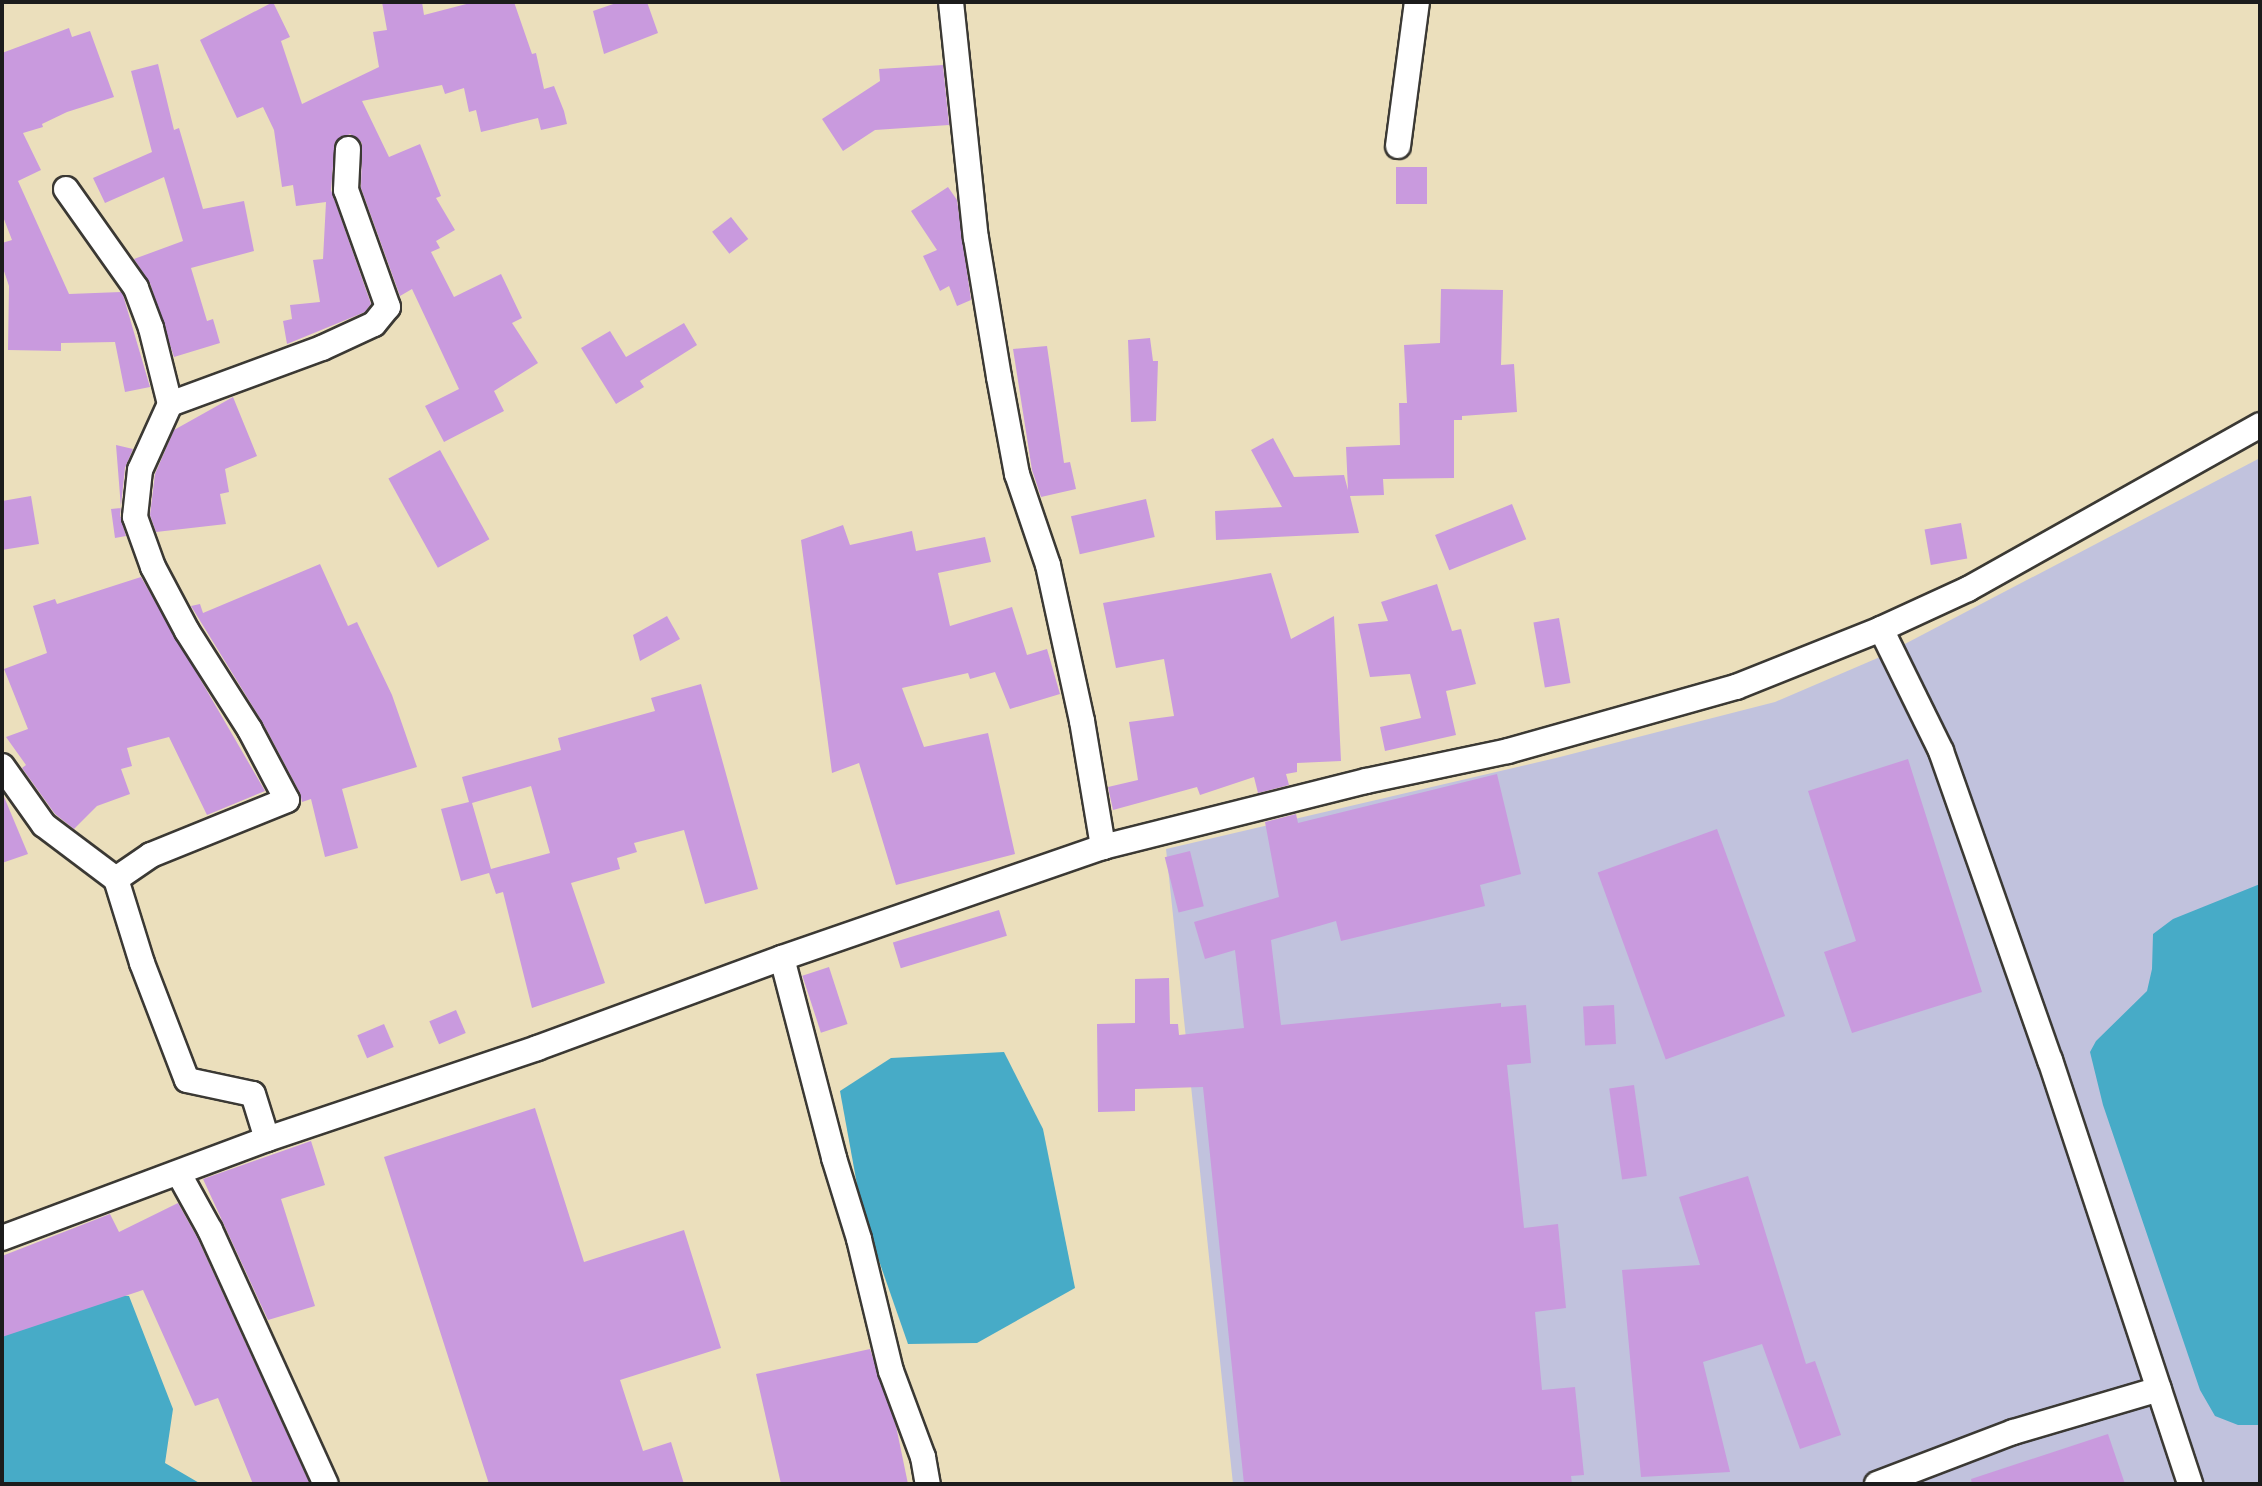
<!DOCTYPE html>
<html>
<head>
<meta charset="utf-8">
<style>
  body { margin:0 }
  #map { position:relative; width:2262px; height:1486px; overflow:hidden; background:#ebdfbc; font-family:Alegreya,serif }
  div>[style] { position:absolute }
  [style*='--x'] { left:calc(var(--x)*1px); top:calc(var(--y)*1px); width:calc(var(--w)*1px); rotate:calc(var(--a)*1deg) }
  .industrial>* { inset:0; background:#c1c2dd }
  .water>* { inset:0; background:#47abc7 }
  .building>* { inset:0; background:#c99ade; transform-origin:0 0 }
  .roads { filter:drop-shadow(2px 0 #3b3934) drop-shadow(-2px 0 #3b3934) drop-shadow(0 2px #3b3934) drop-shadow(0 -2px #3b3934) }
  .street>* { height:24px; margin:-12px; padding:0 12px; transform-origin:12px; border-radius:12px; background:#fff }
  span { translate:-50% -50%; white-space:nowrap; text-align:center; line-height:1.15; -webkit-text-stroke:7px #fdfcf7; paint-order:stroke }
  .frame { position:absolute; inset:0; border:4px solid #1c1c1c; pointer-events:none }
</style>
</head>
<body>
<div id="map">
  <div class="industrial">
    <i style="clip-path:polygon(2260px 458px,2260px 1484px,1233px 1484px,1166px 849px,1556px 758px,1775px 702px,1880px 657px)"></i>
  </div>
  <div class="water">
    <i style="clip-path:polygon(2260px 884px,2260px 1425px,2238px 1425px,2215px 1416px,2200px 1390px,2103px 1105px,2090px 1052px,2096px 1041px,2147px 991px,2152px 969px,2153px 934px,2173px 919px)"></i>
    <i style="clip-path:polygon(1004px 1052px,1043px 1129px,1075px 1288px,977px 1343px,908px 1344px,862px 1212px,840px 1091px,891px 1058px)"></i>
    <i style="clip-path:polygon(80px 1292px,129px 1296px,173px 1409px,165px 1463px,201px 1484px,2px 1484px,2px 1317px)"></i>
  </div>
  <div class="building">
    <i style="clip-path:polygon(273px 2px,290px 37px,281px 41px,302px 104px,379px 67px,373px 32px,387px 30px,382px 2px,422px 2px,424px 15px,474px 2px,514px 2px,532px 54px,536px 53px,544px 89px,554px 86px,564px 111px,567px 124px,541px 130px,538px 118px,481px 132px,476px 110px,469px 112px,464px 88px,445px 94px,442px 85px,362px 101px,389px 157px,420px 144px,441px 196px,436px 198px,455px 230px,436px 241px,440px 248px,431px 252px,454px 297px,501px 274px,522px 318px,512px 323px,538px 363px,494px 391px,504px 411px,444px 442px,425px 406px,459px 389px,412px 289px,400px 296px,361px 188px,362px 143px,350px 134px,335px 142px,331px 190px,371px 304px,365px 312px,287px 344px,283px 321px,292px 319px,290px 305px,320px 302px,313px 260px,323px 259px,326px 202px,296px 206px,293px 185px,282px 187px,274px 130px,263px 107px,237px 118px,200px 40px)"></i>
    <i style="clip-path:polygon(619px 2px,647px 2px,658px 33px,604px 54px,593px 11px)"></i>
    <i style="clip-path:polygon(69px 28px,72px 37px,90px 31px,114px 97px,67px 112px,42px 124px,43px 127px,23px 133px,41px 170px,18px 181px,69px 294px,121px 292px,123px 295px,150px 387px,125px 392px,115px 342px,61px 343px,61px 351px,8px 350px,9px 286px,2px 265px,2px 243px,12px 240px,2px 214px,2px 53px)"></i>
    <i style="clip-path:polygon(158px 64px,174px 130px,179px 128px,203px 209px,244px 201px,254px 251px,191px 268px,207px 321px,213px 319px,220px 343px,174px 357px,150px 283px,134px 259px,183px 241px,164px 177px,105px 203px,93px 178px,152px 152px,131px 71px)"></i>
    <i style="clip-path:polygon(943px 65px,949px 125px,875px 130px,843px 151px,822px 119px,880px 81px,879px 69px)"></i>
    <i style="left:1396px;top:167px;width:31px;height:37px"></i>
    <i style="clip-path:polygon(948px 187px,957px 200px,971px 300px,957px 306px,949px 286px,940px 291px,923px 256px,937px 250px,911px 211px)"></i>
    <i style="left:731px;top:217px;width:28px;height:24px;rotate:52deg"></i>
    <i style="clip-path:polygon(1441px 289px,1503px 290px,1501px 365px,1514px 364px,1517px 412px,1462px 416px,1462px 420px,1454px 420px,1454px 478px,1383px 479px,1384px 495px,1350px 496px,1359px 533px,1216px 540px,1215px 511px,1282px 507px,1251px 450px,1273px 438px,1294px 477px,1344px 475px,1348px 490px,1346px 447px,1400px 445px,1399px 403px,1407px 403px,1404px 345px,1440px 343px)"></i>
    <i style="clip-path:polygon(684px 323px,697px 345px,640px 381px,644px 387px,616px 404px,581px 348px,610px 331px,626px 357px)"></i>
    <i style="clip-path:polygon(1150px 338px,1153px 361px,1158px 361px,1156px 421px,1131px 422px,1128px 340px)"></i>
    <i style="clip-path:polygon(1047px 346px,1064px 463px,1070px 462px,1076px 489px,1041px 497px,1032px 470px,1013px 349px)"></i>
    <i style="clip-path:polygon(233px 397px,257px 456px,225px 469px,229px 492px,220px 494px,226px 524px,156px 532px,150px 515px,155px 474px,174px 430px)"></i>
    <i style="clip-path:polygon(116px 445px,133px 449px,125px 468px,120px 515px,126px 536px,115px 538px,111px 509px,121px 508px)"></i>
    <i style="left:440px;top:450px;width:102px;height:59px;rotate:61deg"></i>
    <i style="clip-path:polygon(31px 496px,39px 544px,2px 550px,2px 501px)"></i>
    <i style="left:1146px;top:499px;width:39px;height:77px;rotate:77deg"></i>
    <i style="left:1512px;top:504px;width:38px;height:83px;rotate:68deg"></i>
    <i style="left:1961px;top:523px;width:36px;height:37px;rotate:80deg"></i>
    <i style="clip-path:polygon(843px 525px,850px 545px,912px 531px,916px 551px,985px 537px,991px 562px,938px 573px,950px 626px,1012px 607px,1027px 655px,1047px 649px,1060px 694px,1010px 709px,995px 672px,970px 679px,968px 673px,902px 688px,924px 747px,988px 733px,1015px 854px,896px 885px,859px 763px,832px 773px,801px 540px)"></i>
    <i style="clip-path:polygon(320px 564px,348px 626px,357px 622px,392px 695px,417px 767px,342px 789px,358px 848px,325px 857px,311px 799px,302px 802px,300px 793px,263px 723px,191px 606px,200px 604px,203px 613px)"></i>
    <i style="clip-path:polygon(1271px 573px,1291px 639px,1334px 616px,1341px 761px,1297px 763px,1297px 772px,1286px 774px,1289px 785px,1258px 793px,1254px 777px,1200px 795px,1197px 787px,1113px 810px,1108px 787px,1138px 780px,1129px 722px,1174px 716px,1164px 659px,1116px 668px,1103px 603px)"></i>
    <i style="clip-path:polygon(141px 577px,265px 791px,207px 815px,169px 737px,127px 748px,132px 766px,121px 769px,130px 794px,97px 806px,74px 829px,55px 814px,22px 768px,26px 765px,6px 737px,28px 729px,4px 669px,47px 653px,33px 606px,55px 599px,57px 604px)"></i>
    <i style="clip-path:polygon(1437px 584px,1452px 631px,1461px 629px,1476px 684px,1446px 691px,1456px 735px,1385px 751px,1380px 727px,1421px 718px,1410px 674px,1370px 677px,1358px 624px,1388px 621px,1381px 602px)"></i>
    <i style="clip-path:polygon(667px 616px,680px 639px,640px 661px,633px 635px)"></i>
    <i style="left:1559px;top:618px;width:66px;height:26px;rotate:80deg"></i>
    <i style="clip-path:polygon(evenodd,701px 684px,758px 889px,705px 904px,684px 830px,634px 843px,637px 852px,617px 858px,620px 869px,571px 883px,605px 983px,532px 1008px,503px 892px,496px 894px,489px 873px,461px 881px,441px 809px,469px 802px,462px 777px,561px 750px,558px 738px,655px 711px,651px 698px,701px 684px,531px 786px,550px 853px,491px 869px,472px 803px,531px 786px)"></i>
    <i style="clip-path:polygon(1908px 759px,1982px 992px,1852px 1033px,1824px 952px,1856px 941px,1808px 791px)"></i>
    <i style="clip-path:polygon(1497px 774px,1521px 874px,1480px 885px,1485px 906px,1341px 941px,1336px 921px,1271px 940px,1281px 1025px,1501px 1003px,1501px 1007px,1526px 1005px,1531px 1063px,1507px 1065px,1524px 1228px,1558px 1224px,1566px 1308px,1535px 1312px,1542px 1390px,1575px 1387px,1584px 1475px,1571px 1476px,1572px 1484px,1244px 1484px,1203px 1087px,1135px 1089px,1135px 1111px,1098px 1112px,1097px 1024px,1135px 1023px,1135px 979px,1169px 978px,1170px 1024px,1178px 1024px,1179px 1035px,1244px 1028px,1235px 950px,1205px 959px,1194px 922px,1279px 897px,1265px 822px,1296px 814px,1298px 823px)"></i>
    <i style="clip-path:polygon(2px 792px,28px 854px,2px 863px)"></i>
    <i style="left:1717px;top:829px;width:199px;height:127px;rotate:70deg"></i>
    <i style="left:1190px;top:851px;width:57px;height:26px;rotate:76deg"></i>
    <i style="left:999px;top:910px;width:27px;height:111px;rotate:73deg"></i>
    <i style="left:829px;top:967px;width:60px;height:28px;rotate:72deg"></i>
    <i style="left:1614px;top:1005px;width:39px;height:31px;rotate:87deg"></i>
    <i style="left:456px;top:1010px;width:25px;height:29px;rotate:67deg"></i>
    <i style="left:384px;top:1024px;width:25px;height:29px;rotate:67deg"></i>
    <i style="left:1634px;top:1085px;width:92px;height:25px;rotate:82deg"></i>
    <i style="clip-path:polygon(535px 1108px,584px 1262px,684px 1230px,721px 1348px,620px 1380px,643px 1451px,671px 1442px,684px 1484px,489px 1484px,384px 1157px)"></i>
    <i style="clip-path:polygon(311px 1141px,325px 1185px,281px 1199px,315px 1306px,268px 1320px,203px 1179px)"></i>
    <i style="clip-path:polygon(1748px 1176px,1806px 1364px,1815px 1361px,1841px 1435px,1800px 1449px,1762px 1344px,1703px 1362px,1730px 1472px,1641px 1477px,1622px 1270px,1700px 1265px,1679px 1197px)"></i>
    <i style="clip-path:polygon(178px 1203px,197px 1237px,310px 1484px,253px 1484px,218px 1398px,195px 1406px,143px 1290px,2px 1337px,2px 1256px,110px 1214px,119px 1232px)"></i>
    <i style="clip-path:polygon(870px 1349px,896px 1426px,908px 1484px,781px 1484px,756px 1374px)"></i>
    <i style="clip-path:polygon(2108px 1434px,2125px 1484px,1972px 1484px,1971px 1479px)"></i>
  </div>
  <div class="roads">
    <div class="street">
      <i style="--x:951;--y:2;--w:237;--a:84"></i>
      <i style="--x:976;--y:238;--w:141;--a:80.6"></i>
      <i style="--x:999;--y:377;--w:99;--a:79.5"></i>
      <i style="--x:1017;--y:474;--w:96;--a:71.2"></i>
      <i style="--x:1048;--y:565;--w:160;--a:77.7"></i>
      <i style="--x:1082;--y:721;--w:128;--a:80.5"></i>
      <i style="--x:1398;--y:146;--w:145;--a:-82.5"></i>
      <i style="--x:66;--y:189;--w:121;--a:54.7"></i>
      <i style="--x:136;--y:288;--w:43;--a:69.4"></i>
      <i style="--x:151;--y:328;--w:78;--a:76"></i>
      <i style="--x:170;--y:404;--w:72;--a:114.4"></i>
      <i style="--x:140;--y:470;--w:47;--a:96.1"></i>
      <i style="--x:135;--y:517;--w:53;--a:70.2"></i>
      <i style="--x:153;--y:567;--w:72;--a:62"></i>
      <i style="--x:187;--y:631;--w:117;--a:57.5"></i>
      <i style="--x:250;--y:730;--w:79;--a:62.1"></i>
      <i style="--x:287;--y:800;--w:147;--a:158"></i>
      <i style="--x:151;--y:855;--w:42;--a:145.6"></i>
      <i style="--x:170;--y:404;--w:162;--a:-20.2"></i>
      <i style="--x:322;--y:348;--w:57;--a:-24.8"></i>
      <i style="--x:374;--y:324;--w:22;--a:-51"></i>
      <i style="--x:388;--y:307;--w:124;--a:-109.7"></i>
      <i style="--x:346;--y:190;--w:41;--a:-87.2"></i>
      <i style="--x:1881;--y:629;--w:136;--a:63.8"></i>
      <i style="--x:1941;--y:751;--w:328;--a:70.6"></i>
      <i style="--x:2050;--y:1060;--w:447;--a:71.7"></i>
      <i style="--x:2;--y:766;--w:72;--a:54.6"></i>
      <i style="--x:44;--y:825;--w:90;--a:36.9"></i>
      <i style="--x:116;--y:879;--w:88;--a:72.8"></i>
      <i style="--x:142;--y:963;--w:125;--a:69"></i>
      <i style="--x:187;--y:1080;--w:67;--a:12"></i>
      <i style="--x:253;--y:1094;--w:47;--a:72.7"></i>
      <i style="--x:782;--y:958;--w:207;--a:75.4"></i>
      <i style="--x:834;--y:1158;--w:85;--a:72.8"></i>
      <i style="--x:859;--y:1239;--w:136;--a:76.4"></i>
      <i style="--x:891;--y:1371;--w:92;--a:69.6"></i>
      <i style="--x:923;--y:1457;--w:27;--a:80"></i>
      <i style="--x:179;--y:1174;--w:64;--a:61"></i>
      <i style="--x:210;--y:1230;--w:279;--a:65.5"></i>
      <i style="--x:2;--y:1238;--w:283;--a:-20.5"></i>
      <i style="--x:267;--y:1139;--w:285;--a:-18.6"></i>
      <i style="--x:537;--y:1048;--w:261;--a:-20.2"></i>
      <i style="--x:782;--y:958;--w:340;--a:-19.1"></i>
      <i style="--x:1103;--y:847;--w:271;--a:-14.1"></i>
      <i style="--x:1366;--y:781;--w:145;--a:-11.9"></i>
      <i style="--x:1508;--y:751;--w:237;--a:-15.7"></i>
      <i style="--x:1736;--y:687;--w:156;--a:-21.8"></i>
      <i style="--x:1881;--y:629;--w:96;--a:-24.7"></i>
      <i style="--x:1968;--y:589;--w:335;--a:-29.3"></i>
      <i style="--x:1877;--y:1484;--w:146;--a:-20.9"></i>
      <i style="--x:2013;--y:1432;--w:152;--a:-16.4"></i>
    </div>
  </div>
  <div class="frame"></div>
</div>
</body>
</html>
